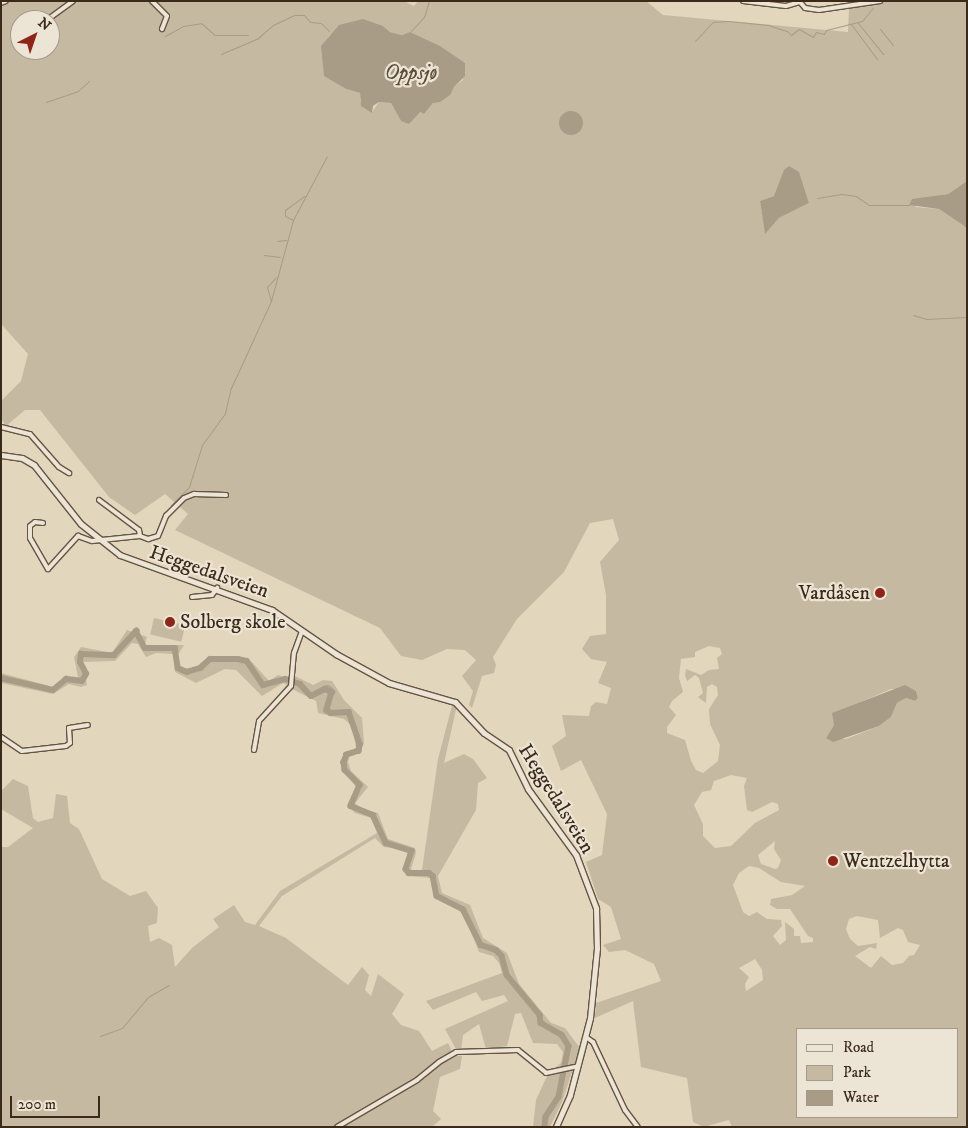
<!DOCTYPE html>
<html>
<head>
<meta charset="utf-8">
<style>
  body { margin:0 }
  #map { position:relative; width:968px; height:1128px; overflow:hidden; background:#e2d6bd; font-family:"IM FELL DW Pica",serif }
  div>[style] { position:absolute }
  [style*='--x'] { left:calc(var(--x)*1px); top:calc(var(--y)*1px); width:calc(var(--w)*1px); rotate:calc(var(--a)*1deg) }
  .green>* { inset:0; background:#c6b9a1; transform-origin:0 0 }
  .water>* { inset:0; background:#a99c86 }
  .round { border-radius:50% }
  .stream>* { height:1px; margin:-0.5px; padding:0 0.5px; transform-origin:0.5px; border-radius:0.5px; background:#a99c86 }
  .river>* { height:5.5px; margin:-2.75px; padding:0 2.75px; transform-origin:2.75px; border-radius:2.75px; background:#a99c86 }
  .roads { filter:drop-shadow(1px 0 #655543) drop-shadow(-1px 0 #655543) drop-shadow(0 1px #655543) drop-shadow(0 -1px #655543) }
  .street>* { height:4px; margin:-2px; padding:0 2px; transform-origin:2px; border-radius:2px; background:#ece4d4 }
  .secondary>* { height:5px; margin:-2.5px; padding:0 2.5px; transform-origin:2.5px; border-radius:2.5px; background:#ece4d4 }
  .dots>* { width:14px; height:14px; translate:-50% -50%; box-sizing:border-box; border:2px solid #ece4d4; border-radius:50% }
  span { translate:-50% -50%; white-space:nowrap; text-align:center; line-height:1.15; -webkit-text-stroke:4.5px #ece4d4; paint-order:stroke }
  .street-label { font-size:20px; color:#3b2a1a }
  .poi-label { font-size:20px; color:#3b2a1a }
  .right { translate:-100% -50%; text-align:right }
  .left { translate:0 -50%; text-align:left }
  .water-label { font-size:21px; color:#5c4c3a; font-style:italic }
  .frame { position:absolute; inset:0; border:2px solid #3b2a1a; pointer-events:none }
  .legend { position:absolute; left:796px; top:1028px; width:162px; height:90px; box-sizing:border-box; background:#ece4d4; border:1px solid #a59a8a; margin:0; padding:6px 9px; list-style:none; font-size:15px; color:#3b2a1a }
  .legend li { display:flex; align-items:center; gap:10px; height:25px }
  .legend b { width:25px; border:1px solid #a59a8a }
  .north { position:absolute; left:10px; top:10px; width:50px; height:50px; box-sizing:border-box; background:#ece4d4; border:1px solid #a59a8a; border-radius:50%; rotate:41deg; font-size:14px; font-weight:700; line-height:20px; text-align:center; color:#3b2a1a }
  .north::after { content:''; display:block; margin:auto; width:18px; height:22px; background:#8f2418; clip-path:polygon(50% 0,100% 100%,50% 72%,0 100%) }
  .scale { position:absolute; left:10px; top:1096px; width:90px; height:22px; box-sizing:border-box; border:2px solid #3b2a1a; border-top:0; padding-left:6px; font-size:15px; line-height:18px; white-space:nowrap; color:#3b2a1a; -webkit-text-stroke:4px #ece4d4; paint-order:stroke }
</style>
</head>
<body>
<div id="map">
  <div class="green">
    <i style="clip-path:polygon(evenodd,1px 1px,404px 1px,414px 6px,418px 1px,646px 1px,663px 15px,848px 32px,849px 9px,884px 1px,967px 1px,967px 181px,948px 194px,928px 197px,915px 207px,939px 209px,967px 228px,967px 1127px,732px 1127px,729px 1120px,704px 1127px,693px 1122px,687px 1078px,641px 1067px,633px 1001px,595px 1018px,596px 1003px,661px 981px,654px 964px,625px 950px,609px 952px,603px 945px,621px 939px,611px 907px,598px 899px,586px 862px,602px 855px,607px 814px,581px 760px,561px 771px,552px 746px,566px 736px,562px 715px,589px 716px,591px 706px,596px 702px,607px 704px,611px 688px,598px 683px,607px 662px,591px 659px,582px 649px,590px 636px,606px 634px,606px 595px,600px 562px,619px 540px,613px 519px,590px 523px,564px 572px,517px 619px,493px 657px,496px 665px,494px 673px,482px 676px,472px 708px,469px 705px,473px 691px,462px 676px,476px 660px,465px 650px,447px 649px,422px 660px,401px 656px,380px 628px,175px 530px,188px 514px,165px 494px,135px 515px,109px 497px,40px 410px,25px 410px,6px 426px,1px 418px,1px 401px,21px 381px,28px 354px,2px 325px,1px 1px,20px 20px,50px 20px,50px 50px,20px 50px,20px 20px,1px 1px,383px 26px,390px 32px,402px 35px,410px 32px,465px 63px,463px 80px,433px 103px,424px 114px,420px 112px,401px 121px,391px 103px,379px 102px,372px 112px,360px 101px,360px 93px,346px 89px,325px 76px,323px 50px,329px 36px,336px 30px,383px 26px,1px 1px,799px 173px,809px 203px,779px 218px,765px 233px,760px 201px,774px 196px,799px 173px,1px 1px,709px 646px,720px 648px,722px 654px,717px 658px,719px 669px,709px 670px,701px 675px,686px 669px,685px 675px,687px 681px,695px 675px,699px 678px,703px 693px,698px 697px,706px 703px,707px 687px,712px 684px,717px 687px,718px 695px,709px 709px,710px 724px,720px 745px,718px 761px,703px 773px,696px 770px,691px 761px,685px 740px,667px 733px,667px 727px,676px 715px,669px 707px,672px 701px,683px 692px,679px 678px,681px 659px,695px 657px,695px 652px,709px 646px,1px 1px,891px 689px,916px 691px,918px 698px,915px 701px,906px 698px,897px 703px,891px 717px,879px 726px,846px 739px,826px 738px,834px 725px,854px 705px,891px 689px,1px 1px,731px 775px,747px 778px,744px 786px,747px 810px,752px 812px,772px 802px,778px 804px,779px 810px,755px 823px,731px 846px,715px 848px,703px 836px,703px 824px,694px 805px,702px 792px,711px 790px,714px 781px,731px 775px,1px 1px,775px 841px,774px 849px,781px 860px,778px 868px,775px 869px,761px 864px,758px 855px,775px 841px,1px 1px,749px 866px,759px 868px,781px 882px,805px 886px,792px 895px,771px 899px,770px 905px,777px 909px,790px 909px,808px 936px,813px 938px,813px 942px,801px 943px,800px 936px,794px 936px,794px 929px,785px 922px,786px 940px,780px 945px,773px 936px,782px 926px,781px 920px,767px 919px,757px 912px,749px 916px,743px 912px,733px 885px,739px 873px,749px 866px,1px 1px,857px 916px,878px 920px,880px 938px,898px 928px,903px 930px,908px 942px,920px 945px,914px 955px,909px 956px,903px 963px,892px 965px,881px 956px,871px 968px,855px 956px,870px 947px,876px 949px,877px 943px,858px 946px,850px 939px,846px 929px,849px 919px,857px 916px,1px 1px,755px 959px,762px 970px,763px 980px,746px 991px,745px 984px,749px 977px,739px 968px,755px 959px,1px 1px,797px 1029px,957px 1029px,957px 1117px,797px 1117px,797px 1029px)"></i>
    <i style="left:154px;top:618px;width:32px;height:17px;rotate:13deg"></i>
    <i style="clip-path:polygon(127px 630px,147px 637px,144px 646px,150px 650px,168px 645px,184px 645px,178px 655px,180px 668px,196px 669px,208px 657px,243px 657px,252px 662px,269px 681px,278px 675px,292px 679px,291px 687px,283px 683px,262px 696px,236px 670px,225px 669px,196px 683px,175px 672px,174px 654px,156px 653px,146px 657px,138px 644px,132px 643px,115px 661px,83px 662px,87px 685px,81px 687px,69px 684px,53px 694px,1px 683px,1px 673px,53px 687px,65px 676px,78px 677px,74px 657px,81px 647px,112px 653px)"></i>
    <i style="clip-path:polygon(293px 675px,313px 685px,323px 680px,332px 681px,344px 700px,362px 718px,364px 743px,360px 753px,349px 757px,348px 762px,351px 771px,368px 787px,355px 803px,360px 808px,378px 813px,388px 839px,415px 848px,416px 853px,411px 869px,414px 872px,422px 870px,438px 759px,453px 702px,457px 705px,444px 763px,464px 754px,473px 759px,487px 778px,478px 783px,476px 810px,438px 876px,442px 893px,470px 905px,483px 938px,507px 953px,519px 984px,551px 1023px,565px 1028px,580px 1048px,562px 1102px,550px 1127px,533px 1127px,536px 1100px,548px 1074px,561px 1063px,563px 1052px,557px 1044px,533px 1043px,521px 1013px,515px 1014px,507px 1046px,486px 1049px,479px 1024px,463px 1035px,461px 1051px,457px 1051px,445px 1029px,508px 1001px,504px 995px,482px 1001px,476px 992px,433px 1010px,426px 1001px,502px 973px,499px 963px,493px 956px,479px 952px,465px 917px,459px 909px,434px 897px,431px 878px,407px 876px,403px 871px,408px 853px,406px 850px,384px 847px,375px 838px,282px 896px,259px 926px,286px 938px,348px 985px,362px 967px,369px 975px,365px 990px,371px 996px,378px 974px,404px 994px,392px 1014px,401px 1025px,419px 1031px,432px 1051px,448px 1043px,454px 1055px,462px 1056px,460px 1069px,440px 1077px,433px 1111px,441px 1119px,432px 1127px,1px 1127px,1px 847px,8px 847px,33px 828px,1px 809px,2px 790px,13px 779px,28px 786px,33px 818px,38px 822px,53px 818px,56px 794px,67px 796px,70px 823px,79px 829px,102px 879px,130px 896px,146px 891px,158px 908px,157px 923px,148px 926px,150px 942px,159px 938px,172px 945px,175px 967px,193px 947px,219px 927px,213px 919px,234px 905px,245px 922px,255px 925px,280px 891px,377px 833px,371px 818px,355px 813px,347px 805px,356px 787px,342px 769px,341px 761px,345px 752px,353px 751px,356px 748px,352px 726px,344px 719px,318px 713px,316px 701px,292px 689px)"></i>
  </div>
  <div class="water">
    <i style="clip-path:polygon(363px 19px,383px 26px,390px 32px,402px 35px,410px 32px,440px 46px,465px 63px,465px 76px,454px 87px,450px 95px,440px 102px,433px 103px,424px 114px,420px 112px,409px 124px,401px 121px,391px 103px,379px 102px,373px 106px,372px 113px,361px 106px,360px 93px,346px 89px,324px 76px,321px 46px,339px 25px)"></i>
    <i class="round" style="left:559px;top:111px;width:24px;height:24px"></i>
    <i style="clip-path:polygon(789px 166px,799px 172px,809px 203px,779px 218px,765px 234px,760px 201px,774px 196px,784px 170px)"></i>
    <i style="clip-path:polygon(967px 181px,967px 228px,939px 209px,909px 205px,912px 199px,948px 194px)"></i>
    <i style="clip-path:polygon(905px 685px,916px 691px,918px 698px,915px 701px,906px 698px,897px 703px,891px 717px,879px 726px,833px 742px,826px 738px,834px 725px,832px 713px)"></i>
  </div>
  <div class="stream">
    <i style="--x:858;--y:23;--w:40;--a:51"></i>
    <i style="--x:851;--y:24;--w:44;--a:53.4"></i>
    <i style="--x:880;--y:29;--w:21;--a:51"></i>
    <i style="--x:410;--y:32;--w:21;--a:-47"></i>
    <i style="--x:424;--y:17;--w:17;--a:-73"></i>
    <i style="--x:165;--y:36;--w:21;--a:-29"></i>
    <i style="--x:183;--y:26;--w:18;--a:-9"></i>
    <i style="--x:201;--y:23;--w:18;--a:41"></i>
    <i style="--x:215;--y:35;--w:33;--a:0"></i>
    <i style="--x:695;--y:41;--w:26;--a:-47"></i>
    <i style="--x:713;--y:22;--w:15;--a:-4"></i>
    <i style="--x:728;--y:21;--w:40;--a:5.7"></i>
    <i style="--x:768;--y:25;--w:20;--a:18"></i>
    <i style="--x:787;--y:31;--w:6;--a:45"></i>
    <i style="--x:791;--y:35;--w:10;--a:-37"></i>
    <i style="--x:799;--y:29;--w:16;--a:30"></i>
    <i style="--x:813;--y:37;--w:6;--a:-59"></i>
    <i style="--x:816;--y:32;--w:8;--a:14"></i>
    <i style="--x:824;--y:34;--w:4;--a:-63"></i>
    <i style="--x:826;--y:30;--w:37;--a:-14"></i>
    <i style="--x:862;--y:21;--w:17;--a:-50"></i>
    <i style="--x:221;--y:54;--w:39;--a:-23"></i>
    <i style="--x:257;--y:39;--w:21;--a:-41"></i>
    <i style="--x:273;--y:25;--w:23;--a:-25"></i>
    <i style="--x:294;--y:15;--w:10;--a:0"></i>
    <i style="--x:304;--y:15;--w:9;--a:49"></i>
    <i style="--x:310;--y:22;--w:11;--a:5"></i>
    <i style="--x:321;--y:23;--w:11;--a:45"></i>
    <i style="--x:46;--y:102;--w:34;--a:-19"></i>
    <i style="--x:78;--y:91;--w:15;--a:-42"></i>
    <i style="--x:817;--y:198;--w:25;--a:-9"></i>
    <i style="--x:842;--y:194;--w:14;--a:8"></i>
    <i style="--x:856;--y:196;--w:16;--a:35"></i>
    <i style="--x:869;--y:205;--w:40;--a:0"></i>
    <i style="--x:293;--y:220;--w:9;--a:-153"></i>
    <i style="--x:285;--y:216;--w:6;--a:-90"></i>
    <i style="--x:285;--y:210;--w:24;--a:-36"></i>
    <i style="--x:277;--y:241;--w:9;--a:-6"></i>
    <i style="--x:264;--y:255;--w:16;--a:7"></i>
    <i style="--x:271;--y:301;--w:15;--a:-106"></i>
    <i style="--x:267;--y:287;--w:13;--a:-48"></i>
    <i style="--x:913;--y:315;--w:14;--a:17"></i>
    <i style="--x:926;--y:319;--w:41;--a:-2.8"></i>
    <i style="--x:171;--y:505;--w:25;--a:-45"></i>
    <i style="--x:189;--y:487;--w:44;--a:-72.8"></i>
    <i style="--x:202;--y:445;--w:39;--a:-54"></i>
    <i style="--x:225;--y:413;--w:26;--a:-77"></i>
    <i style="--x:231;--y:388;--w:96;--a:-65.3"></i>
    <i style="--x:271;--y:301;--w:84;--a:-74.8"></i>
    <i style="--x:293;--y:220;--w:72;--a:-62"></i>
    <i style="--x:322;--y:690;--w:7;--a:-45"></i>
    <i style="--x:327;--y:685;--w:6;--a:31"></i>
    <i style="--x:332;--y:688;--w:4;--a:90"></i>
    <i style="--x:100;--y:1036;--w:23;--a:-20"></i>
    <i style="--x:122;--y:1028;--w:40;--a:-50"></i>
    <i style="--x:148;--y:997;--w:24;--a:-30"></i>
  </div>
  <div class="river">
    <i style="--x:1;--y:678;--w:53;--a:13"></i>
    <i style="--x:53;--y:690;--w:17;--a:-40"></i>
    <i style="--x:66;--y:679;--w:16;--a:7"></i>
    <i style="--x:82;--y:681;--w:8;--a:-60"></i>
    <i style="--x:86;--y:674;--w:13;--a:-117"></i>
    <i style="--x:80;--y:662;--w:8;--a:-83"></i>
    <i style="--x:81;--y:654;--w:33;--a:2"></i>
    <i style="--x:114;--y:655;--w:33;--a:-47"></i>
    <i style="--x:136;--y:631;--w:19;--a:62"></i>
    <i style="--x:145;--y:648;--w:30;--a:0"></i>
    <i style="--x:175;--y:648;--w:20;--a:81"></i>
    <i style="--x:178;--y:668;--w:10;--a:24"></i>
    <i style="--x:187;--y:672;--w:14;--a:-17"></i>
    <i style="--x:200;--y:668;--w:13;--a:-42"></i>
    <i style="--x:210;--y:659;--w:28;--a:0"></i>
    <i style="--x:238;--y:659;--w:9;--a:13"></i>
    <i style="--x:247;--y:661;--w:29;--a:56"></i>
    <i style="--x:263;--y:685;--w:23;--a:-15"></i>
    <i style="--x:285;--y:679;--w:16;--a:18"></i>
    <i style="--x:300;--y:684;--w:16;--a:47"></i>
    <i style="--x:311;--y:696;--w:16;--a:-27"></i>
    <i style="--x:325;--y:689;--w:8;--a:23"></i>
    <i style="--x:332;--y:692;--w:19;--a:106"></i>
    <i style="--x:327;--y:710;--w:5;--a:37"></i>
    <i style="--x:331;--y:713;--w:18;--a:-3"></i>
    <i style="--x:349;--y:712;--w:34;--a:71"></i>
    <i style="--x:360;--y:744;--w:7;--a:98"></i>
    <i style="--x:359;--y:751;--w:13;--a:162"></i>
    <i style="--x:347;--y:755;--w:8;--a:113"></i>
    <i style="--x:344;--y:762;--w:8;--a:83"></i>
    <i style="--x:345;--y:770;--w:21;--a:45"></i>
    <i style="--x:360;--y:785;--w:23;--a:113"></i>
    <i style="--x:351;--y:806;--w:24;--a:22"></i>
    <i style="--x:373;--y:815;--w:31;--a:65"></i>
    <i style="--x:386;--y:843;--w:27;--a:17"></i>
    <i style="--x:412;--y:851;--w:19;--a:108"></i>
    <i style="--x:406;--y:869;--w:5;--a:53"></i>
    <i style="--x:409;--y:873;--w:20;--a:0"></i>
    <i style="--x:429;--y:873;--w:5;--a:37"></i>
    <i style="--x:433;--y:876;--w:20;--a:79"></i>
    <i style="--x:437;--y:896;--w:29;--a:27"></i>
    <i style="--x:463;--y:909;--w:40;--a:63.4"></i>
    <i style="--x:481;--y:945;--w:16;--a:18"></i>
    <i style="--x:496;--y:950;--w:8;--a:45"></i>
    <i style="--x:502;--y:956;--w:20;--a:75"></i>
    <i style="--x:507;--y:975;--w:52;--a:50.5"></i>
    <i style="--x:540;--y:1015;--w:8;--a:83"></i>
    <i style="--x:541;--y:1023;--w:24;--a:30"></i>
    <i style="--x:562;--y:1035;--w:13;--a:58"></i>
    <i style="--x:569;--y:1046;--w:52;--a:101.1"></i>
    <i style="--x:559;--y:1097;--w:24;--a:123"></i>
    <i style="--x:546;--y:1117;--w:10;--a:96"></i>
  </div>
  <div class="roads">
    <div class="street">
      <i style="--x:152;--y:1;--w:21;--a:45"></i>
      <i style="--x:167;--y:16;--w:14;--a:111"></i>
      <i style="--x:743;--y:1;--w:43;--a:6.6"></i>
      <i style="--x:786;--y:6;--w:15;--a:-16"></i>
      <i style="--x:799;--y:1;--w:9;--a:49"></i>
      <i style="--x:805;--y:8;--w:14;--a:8"></i>
      <i style="--x:819;--y:10;--w:62;--a:-8.4"></i>
      <i style="--x:1;--y:3;--w:5;--a:-22"></i>
      <i style="--x:47;--y:20;--w:32;--a:-36"></i>
      <i style="--x:16;--y:30;--w:4;--a:-14"></i>
      <i style="--x:1;--y:427;--w:30;--a:14"></i>
      <i style="--x:30;--y:434;--w:44;--a:48.7"></i>
      <i style="--x:59;--y:467;--w:12;--a:31"></i>
      <i style="--x:43;--y:523;--w:8;--a:-173"></i>
      <i style="--x:35;--y:522;--w:6;--a:141"></i>
      <i style="--x:30;--y:526;--w:12;--a:90"></i>
      <i style="--x:30;--y:538;--w:36;--a:60"></i>
      <i style="--x:48;--y:569;--w:45;--a:-47.7"></i>
      <i style="--x:78;--y:536;--w:15;--a:20"></i>
      <i style="--x:92;--y:541;--w:48;--a:-5.9"></i>
      <i style="--x:140;--y:536;--w:6;--a:-99"></i>
      <i style="--x:139;--y:530;--w:50;--a:-143.1"></i>
      <i style="--x:140;--y:536;--w:9;--a:21"></i>
      <i style="--x:148;--y:539;--w:10;--a:-17"></i>
      <i style="--x:158;--y:536;--w:22;--a:-68"></i>
      <i style="--x:166;--y:516;--w:25;--a:-45"></i>
      <i style="--x:184;--y:498;--w:11;--a:-22"></i>
      <i style="--x:194;--y:494;--w:32;--a:2"></i>
      <i style="--x:192;--y:597;--w:20;--a:-6"></i>
      <i style="--x:212;--y:595;--w:9;--a:-54"></i>
      <i style="--x:1;--y:737;--w:25;--a:34"></i>
      <i style="--x:22;--y:751;--w:44;--a:-6.5"></i>
      <i style="--x:66;--y:746;--w:5;--a:-37"></i>
      <i style="--x:70;--y:743;--w:15;--a:-94"></i>
      <i style="--x:69;--y:728;--w:19;--a:-9"></i>
      <i style="--x:254;--y:750;--w:29;--a:-80"></i>
      <i style="--x:259;--y:721;--w:47;--a:-47.6"></i>
      <i style="--x:291;--y:686;--w:33;--a:-85"></i>
      <i style="--x:294;--y:653;--w:23;--a:-70"></i>
      <i style="--x:586;--y:1037;--w:9;--a:36"></i>
      <i style="--x:593;--y:1042;--w:75;--a:64.8"></i>
      <i style="--x:625;--y:1110;--w:21;--a:53"></i>
      <i style="--x:337;--y:1127;--w:93;--a:-30.4"></i>
      <i style="--x:417;--y:1080;--w:28;--a:-39"></i>
      <i style="--x:439;--y:1062;--w:20;--a:-30"></i>
      <i style="--x:456;--y:1052;--w:62;--a:-1.8"></i>
      <i style="--x:518;--y:1050;--w:36;--a:39"></i>
      <i style="--x:546;--y:1073;--w:33;--a:-12"></i>
    </div>
    <div class="secondary">
      <i style="--x:1;--y:455;--w:21;--a:8"></i>
      <i style="--x:22;--y:458;--w:14;--a:30"></i>
      <i style="--x:34;--y:465;--w:75;--a:51.5"></i>
      <i style="--x:81;--y:524;--w:50;--a:38.5"></i>
      <i style="--x:120;--y:555;--w:162;--a:19.9"></i>
      <i style="--x:272;--y:610;--w:78;--a:34.5"></i>
      <i style="--x:336;--y:654;--w:60;--a:28.7"></i>
      <i style="--x:389;--y:683;--w:69;--a:16.1"></i>
      <i style="--x:455;--y:702;--w:42;--a:46.9"></i>
      <i style="--x:484;--y:733;--w:30;--a:34"></i>
      <i style="--x:509;--y:750;--w:43;--a:64"></i>
      <i style="--x:528;--y:789;--w:82;--a:54"></i>
      <i style="--x:576;--y:855;--w:57;--a:69.3"></i>
      <i style="--x:596;--y:908;--w:40;--a:88.6"></i>
      <i style="--x:597;--y:948;--w:70;--a:95.7"></i>
      <i style="--x:590;--y:1018;--w:80;--a:104.6"></i>
      <i style="--x:570;--y:1095;--w:35;--a:114"></i>
    </div>
  </div>
  <div class="dots">
    <i style="left:880px;top:593px;background:#8f2418"></i>
    <i style="left:170px;top:622px;background:#8f2418"></i>
    <i style="left:833px;top:861px;background:#8f2418"></i>
  </div>
  <div class="street-label">
    <span style="left:209px;top:572px;rotate:19deg">Heggedalsveien</span>
    <span style="left:556px;top:799px;rotate:58deg">Heggedalsveien</span>
  </div>
  <div class="poi-label">
    <span class="right" style="left:870px;top:593px">Vardåsen</span>
    <span class="left" style="left:180px;top:622px">Solberg skole</span>
    <span class="left" style="left:843px;top:861px">Wentzelhytta</span>
  </div>
  <div class="water-label">
    <span style="left:411px;top:73px">Oppsjø</span>
  </div>
  <div class="frame"></div>
  <ul class="legend">
  <li><b style="height:6px;background:#ece4d4"></b>Road</li>
  <li><b style="height:14px;background:#c6b9a1"></b>Park</li>
  <li><b style="height:14px;background:#a99c86"></b>Water</li>
  </ul>
  <div class="north">N</div>
  <div class="scale">200 m</div>
</div>
</body>
</html>
